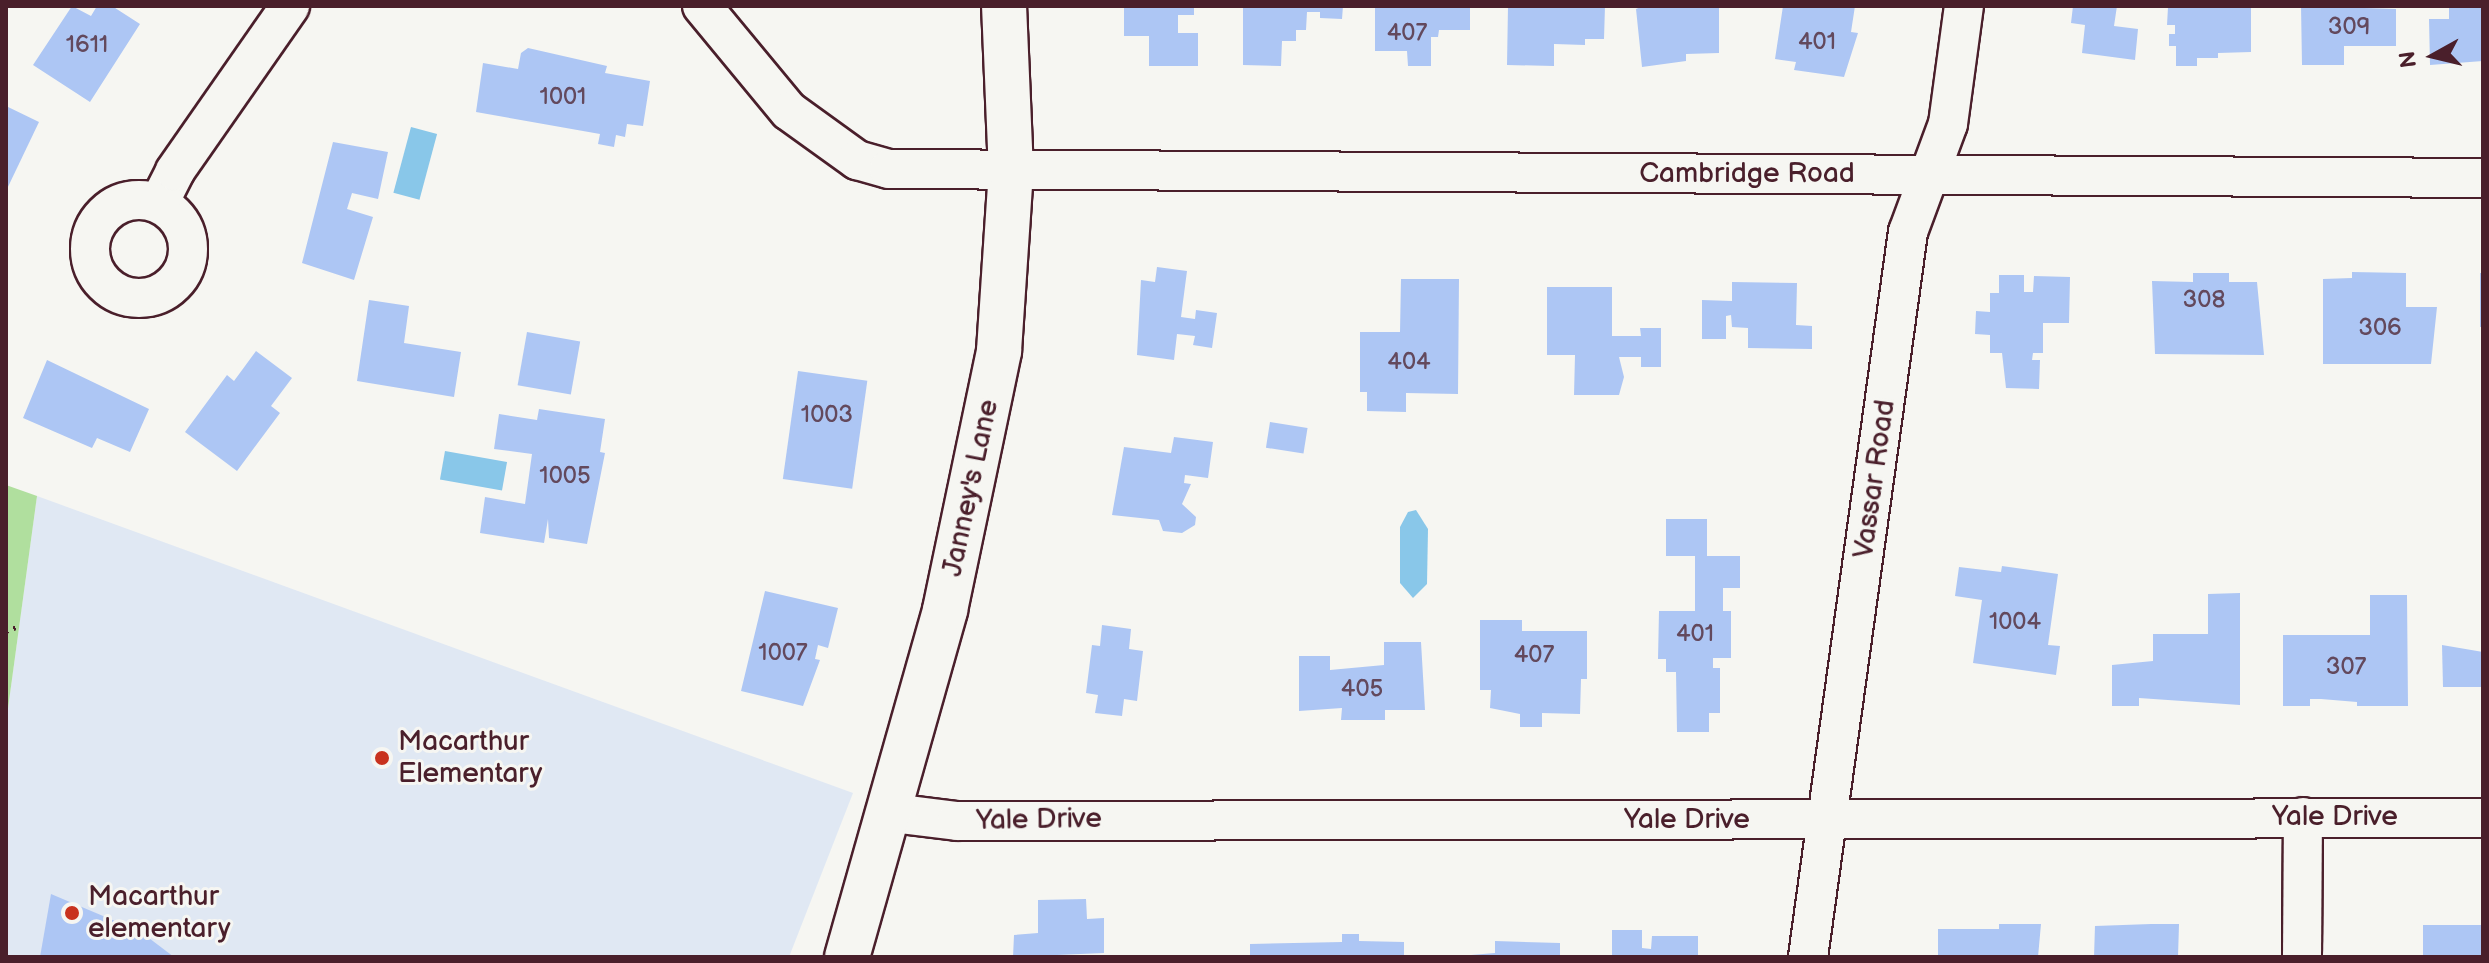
<!DOCTYPE html>
<html>
<head>
<meta charset="utf-8">
<style>
  body { margin:0 }
  #map { position:relative; width:2489px; height:963px; overflow:hidden; background:#f6f6f2; font-family:"Balsamiq Sans",sans-serif }
  div>[style] { position:absolute }
  [style*='--x'] { left:calc(var(--x)*1px); top:calc(var(--y)*1px); width:calc(var(--w)*1px); rotate:calc(var(--a)*1deg) }
  .built>* { inset:0; background:#e0e8f3 }
  .green>* { inset:0; background:#b0df9e }
  .water>* { inset:0; background:#89c7e9; transform-origin:0 0 }
  .building>* { inset:0; background:#adc6f4; transform-origin:0 0 }
  .path>* { height:5px; margin-top:-2.5px; transform-origin:0; background:repeating-linear-gradient(90deg,#4a1f2b 0 2px,transparent 0 8px) }
  .roads { filter:drop-shadow(2px 0 #4a1f2b) drop-shadow(-2px 0 #4a1f2b) drop-shadow(0 2px #4a1f2b) drop-shadow(0 -2px #4a1f2b) }
  .minor>* { height:38px; margin:-19px; padding:0 19px; transform-origin:19px; border-radius:19px; background:#f6f6f2 }
  .minor>.ring { margin:-19px; padding:0; box-sizing:content-box; background:none; border:38px solid #f6f6f2; border-radius:50% }
  .major>* { height:44px; margin:-22px; padding:0 22px; transform-origin:22px; border-radius:22px; background:#f6f6f2 }
  .dots>* { width:22px; height:22px; translate:-50% -50%; box-sizing:border-box; border:4px solid #f6f6f2; border-radius:50% }
  span { translate:-50% -50%; white-space:nowrap; text-align:center; line-height:1.15; -webkit-text-stroke:6px #f6f6f2; paint-order:stroke }
  .number-label { font-size:24px; color:#63495d }
  .number-label span { -webkit-text-stroke-width:0 }
  .street-label { font-size:28px; color:#4a1f2b }
  .poi-label { font-size:28px; color:#4a1f2b }
  .left { translate:0 -50%; text-align:left }
  .frame { position:absolute; inset:0; border:8px solid #4a1f2b; pointer-events:none }
  .north { position:absolute; left:2393px; top:16px; width:80px; height:80px; -webkit-text-stroke:6px #f6f6f2; paint-order:stroke; rotate:262deg; font-size:22px; font-weight:700; line-height:32px; text-align:center; color:#4a1f2b }
  .north::after { content:''; display:block; margin:auto; width:28px; height:36px; background:#4a1f2b; clip-path:polygon(50% 0,100% 100%,50% 72%,0 100%) }
</style>
</head>
<body>
<div id="map">
  <div class="built">
    <i style="clip-path:polygon(37px 496px,853px 793px,789px 957px,6px 957px,6px 723px)"></i>
  </div>
  <div class="green">
    <i style="clip-path:polygon(6px 485px,37px 496px,6px 723px)"></i>
  </div>
  <div class="water">
    <i style="left:411px;top:127px;width:27px;height:68px;rotate:15deg"></i>
    <i style="left:445px;top:451px;width:63px;height:29px;rotate:10deg"></i>
    <i style="clip-path:polygon(1416px 510px,1428px 529px,1427px 584px,1413px 598px,1400px 583px,1400px 527px,1408px 512px)"></i>
  </div>
  <div class="building">
    <i style="clip-path:polygon(72px 6px,91px 16px,97px 6px,112px 6px,140px 24px,90px 102px,33px 65px)"></i>
    <i style="clip-path:polygon(1124px 6px,1194px 6px,1194px 15px,1178px 15px,1178px 33px,1198px 33px,1198px 66px,1149px 66px,1149px 36px,1124px 36px)"></i>
    <i style="clip-path:polygon(1243px 6px,1343px 6px,1342px 19px,1320px 18px,1320px 12px,1307px 12px,1306px 30px,1296px 30px,1296px 41px,1282px 41px,1281px 66px,1243px 65px)"></i>
    <i style="clip-path:polygon(1375px 6px,1470px 6px,1470px 30px,1439px 30px,1438px 37px,1431px 37px,1431px 66px,1408px 66px,1407px 51px,1375px 51px)"></i>
    <i style="clip-path:polygon(1508px 6px,1605px 6px,1604px 39px,1585px 39px,1585px 45px,1554px 44px,1554px 66px,1507px 65px)"></i>
    <i style="clip-path:polygon(1643px 6px,1719px 6px,1719px 53px,1686px 54px,1686px 61px,1642px 67px,1636px 9px)"></i>
    <i style="clip-path:polygon(1783px 6px,1855px 6px,1851px 32px,1858px 33px,1844px 77px,1794px 70px,1796px 62px,1775px 59px)"></i>
    <i style="clip-path:polygon(2073px 6px,2117px 6px,2114px 26px,2138px 29px,2135px 60px,2082px 53px,2085px 25px,2071px 23px)"></i>
    <i style="clip-path:polygon(2251px 6px,2251px 52px,2218px 53px,2218px 58px,2197px 58px,2197px 66px,2176px 66px,2176px 46px,2169px 46px,2169px 34px,2175px 34px,2175px 25px,2167px 25px,2168px 7px)"></i>
    <i style="clip-path:polygon(2301px 6px,2396px 9px,2396px 46px,2344px 46px,2344px 65px,2302px 65px)"></i>
    <i style="clip-path:polygon(2449px 6px,2483px 6px,2483px 61px,2430px 65px,2429px 19px,2449px 19px)"></i>
    <i style="clip-path:polygon(528px 48px,607px 66px,605px 73px,650px 81px,643px 126px,627px 124px,625px 137px,616px 135px,614px 147px,598px 144px,600px 134px,476px 112px,483px 63px,518px 69px,521px 53px)"></i>
    <i style="clip-path:polygon(6px 106px,39px 122px,6px 191px)"></i>
    <i style="clip-path:polygon(333px 142px,388px 152px,378px 199px,352px 193px,347px 209px,373px 217px,354px 280px,302px 263px)"></i>
    <i style="clip-path:polygon(1157px 267px,1187px 271px,1181px 317px,1195px 319px,1196px 310px,1217px 313px,1212px 348px,1193px 345px,1195px 336px,1177px 334px,1174px 360px,1137px 355px,1141px 280px,1155px 282px)"></i>
    <i style="clip-path:polygon(2352px 272px,2406px 273px,2406px 307px,2437px 307px,2431px 364px,2323px 364px,2323px 279px,2352px 278px)"></i>
    <i style="clip-path:polygon(2193px 273px,2229px 273px,2229px 282px,2257px 282px,2264px 355px,2155px 354px,2152px 281px,2193px 282px)"></i>
    <i style="left:2480px;top:273px;width:3px;height:54px"></i>
    <i style="clip-path:polygon(1999px 275px,2024px 275px,2024px 292px,2033px 292px,2034px 276px,2070px 277px,2069px 323px,2043px 323px,2043px 353px,2033px 353px,2032px 360px,2040px 360px,2039px 389px,2006px 388px,2002px 353px,1990px 353px,1990px 335px,1975px 334px,1976px 311px,1990px 312px,1990px 293px,1999px 293px)"></i>
    <i style="clip-path:polygon(1401px 279px,1459px 279px,1458px 394px,1406px 393px,1406px 412px,1367px 411px,1367px 392px,1360px 392px,1360px 332px,1400px 332px)"></i>
    <i style="clip-path:polygon(1732px 282px,1797px 283px,1796px 325px,1812px 326px,1812px 349px,1748px 348px,1748px 328px,1732px 327px,1731px 315px,1726px 316px,1726px 339px,1702px 339px,1702px 300px,1732px 301px)"></i>
    <i style="clip-path:polygon(1547px 287px,1612px 287px,1612px 336px,1641px 336px,1640px 328px,1661px 328px,1661px 367px,1641px 367px,1641px 357px,1619px 357px,1624px 377px,1619px 395px,1574px 395px,1575px 355px,1547px 355px)"></i>
    <i style="clip-path:polygon(369px 300px,409px 306px,404px 343px,461px 352px,454px 397px,357px 381px)"></i>
    <i style="left:527px;top:332px;width:54px;height:54px;rotate:10deg"></i>
    <i style="clip-path:polygon(256px 351px,292px 378px,271px 406px,280px 413px,237px 471px,185px 432px,227px 375px,234px 381px)"></i>
    <i style="clip-path:polygon(47px 360px,149px 409px,130px 452px,97px 438px,92px 448px,23px 418px)"></i>
    <i style="left:798px;top:371px;width:70px;height:109px;rotate:8deg"></i>
    <i style="clip-path:polygon(539px 409px,605px 419px,600px 452px,605px 453px,587px 544px,549px 538px,548px 519px,544px 543px,480px 533px,485px 497px,525px 504px,532px 454px,494px 449px,499px 414px,537px 420px)"></i>
    <i style="left:1270px;top:422px;width:38px;height:26px;rotate:9deg"></i>
    <i style="clip-path:polygon(1174px 437px,1213px 442px,1208px 478px,1185px 475px,1184px 483px,1191px 484px,1182px 504px,1196px 517px,1195px 525px,1182px 533px,1163px 531px,1159px 520px,1112px 515px,1124px 447px,1171px 453px)"></i>
    <i style="clip-path:polygon(1666px 519px,1707px 519px,1707px 556px,1740px 556px,1740px 588px,1723px 588px,1723px 611px,1731px 611px,1731px 658px,1713px 658px,1713px 668px,1720px 668px,1720px 713px,1709px 713px,1709px 732px,1677px 732px,1676px 672px,1666px 672px,1666px 659px,1658px 659px,1659px 611px,1695px 611px,1695px 556px,1666px 556px)"></i>
    <i style="clip-path:polygon(2002px 566px,2058px 574px,2048px 645px,2060px 646px,2056px 675px,1973px 663px,1982px 600px,1955px 596px,1959px 567px,2001px 572px)"></i>
    <i style="clip-path:polygon(765px 591px,838px 608px,828px 648px,818px 645px,815px 659px,820px 660px,803px 706px,741px 691px)"></i>
    <i style="clip-path:polygon(2240px 593px,2240px 705px,2139px 698px,2139px 706px,2112px 706px,2112px 665px,2153px 661px,2153px 634px,2208px 634px,2208px 594px)"></i>
    <i style="clip-path:polygon(2370px 595px,2407px 595px,2408px 706px,2357px 706px,2357px 702px,2321px 699px,2310px 699px,2310px 706px,2283px 706px,2283px 635px,2370px 635px)"></i>
    <i style="clip-path:polygon(1480px 620px,1522px 620px,1522px 631px,1587px 631px,1587px 679px,1581px 679px,1580px 714px,1542px 713px,1542px 727px,1520px 727px,1520px 714px,1490px 708px,1491px 690px,1480px 690px)"></i>
    <i style="clip-path:polygon(1102px 625px,1131px 629px,1129px 649px,1143px 651px,1137px 701px,1124px 699px,1122px 716px,1095px 713px,1098px 695px,1086px 693px,1092px 645px,1100px 646px)"></i>
    <i style="clip-path:polygon(1384px 642px,1421px 642px,1425px 710px,1385px 710px,1385px 720px,1341px 720px,1342px 708px,1299px 711px,1299px 656px,1330px 656px,1330px 670px,1384px 665px)"></i>
    <i style="clip-path:polygon(2442px 645px,2483px 652px,2483px 687px,2443px 687px)"></i>
    <i style="clip-path:polygon(51px 894px,141px 932px,174px 957px,40px 957px)"></i>
    <i style="clip-path:polygon(1086px 899px,1087px 919px,1104px 918px,1104px 953px,1013px 957px,1014px 935px,1038px 933px,1038px 900px)"></i>
    <i style="clip-path:polygon(1999px 924px,2041px 924px,2038px 957px,1938px 957px,1938px 929px,1999px 929px)"></i>
    <i style="clip-path:polygon(2151px 924px,2179px 924px,2178px 957px,2094px 957px,2095px 926px)"></i>
    <i style="left:2423px;top:925px;width:60px;height:32px"></i>
    <i style="clip-path:polygon(1612px 930px,1642px 930px,1642px 948px,1651px 949px,1652px 936px,1698px 936px,1698px 957px,1612px 957px)"></i>
    <i style="clip-path:polygon(1342px 934px,1359px 934px,1359px 941px,1404px 942px,1404px 957px,1250px 957px,1250px 944px,1342px 942px)"></i>
    <i style="clip-path:polygon(1495px 941px,1560px 943px,1560px 957px,1447px 957px,1495px 953px)"></i>
  </div>
  <div class="path">
    <i style="--x:6;--y:631;--w:14;--a:-21"></i>
  </div>
  <div class="roads">
    <div class="minor">
      <i style="--x:702;--y:6;--w:136;--a:50.4"></i>
      <i style="--x:789;--y:111;--w:84;--a:35.8"></i>
      <i style="--x:857;--y:160;--w:33;--a:16"></i>
      <i style="--x:889;--y:169;--w:1594;--a:0.32"></i>
      <i class="ring" style="left:90px;top:200px;width:60px;height:60px"></i>
      <i style="--x:159;--y:203;--w:36;--a:-63"></i>
      <i style="--x:175;--y:171;--w:201;--a:-55.1"></i>
      <i style="--x:892;--y:813;--w:65;--a:7"></i>
      <i style="--x:957;--y:821;--w:1526;--a:-0.11"></i>
      <i style="--x:1808;--y:957;--w:732;--a:-82.15"></i>
      <i style="--x:1908;--y:232;--w:115;--a:-69.7"></i>
      <i style="--x:1948;--y:124;--w:119;--a:-82.3"></i>
      <i style="--x:2302;--y:957;--w:140;--a:-89.6"></i>
    </div>
    <div class="major">
      <i style="--x:847;--y:957;--w:361;--a:-74.2"></i>
      <i style="--x:945;--y:610;--w:265;--a:-78.2"></i>
      <i style="--x:999;--y:351;--w:179;--a:-86.2"></i>
      <i style="--x:1011;--y:172;--w:166;--a:-92.4"></i>
    </div>
  </div>
  <div class="dots">
    <i style="left:382px;top:758px;background:#c8321e"></i>
    <i style="left:72px;top:913px;background:#c8321e"></i>
  </div>
  <div class="number-label">
    <span style="left:2349px;top:27px">309</span>
    <span style="left:1407px;top:33px">407</span>
    <span style="left:1817px;top:42px">401</span>
    <span style="left:87px;top:45px">1611</span>
    <span style="left:563px;top:97px">1001</span>
    <span style="left:2204px;top:300px">308</span>
    <span style="left:2380px;top:328px">306</span>
    <span style="left:1409px;top:362px">404</span>
    <span style="left:827px;top:415px">1003</span>
    <span style="left:565px;top:476px">1005</span>
    <span style="left:2015px;top:622px">1004</span>
    <span style="left:1695px;top:634px">401</span>
    <span style="left:783px;top:653px">1007</span>
    <span style="left:1534px;top:655px">407</span>
    <span style="left:2346px;top:667px">307</span>
    <span style="left:1362px;top:689px">405</span>
  </div>
  <div class="street-label">
    <span style="left:1747px;top:174px">Cambridge Road</span>
    <span style="left:1875px;top:479px;rotate:-82deg">Vassar Road</span>
    <span style="left:971px;top:488px;rotate:-78deg">Janney's Lane</span>
    <span style="left:2335px;top:817px">Yale Drive</span>
    <span style="left:1039px;top:820px;rotate:-1deg">Yale Drive</span>
    <span style="left:1687px;top:820px">Yale Drive</span>
  </div>
  <div class="poi-label">
    <span class="left" style="left:398px;top:758px">Macarthur<br>Elementary</span>
    <span class="left" style="left:88px;top:913px">Macarthur<br>elementary</span>
  </div>
  <div class="frame"></div>
  <div class="north">N</div>
</div>
</body>
</html>
